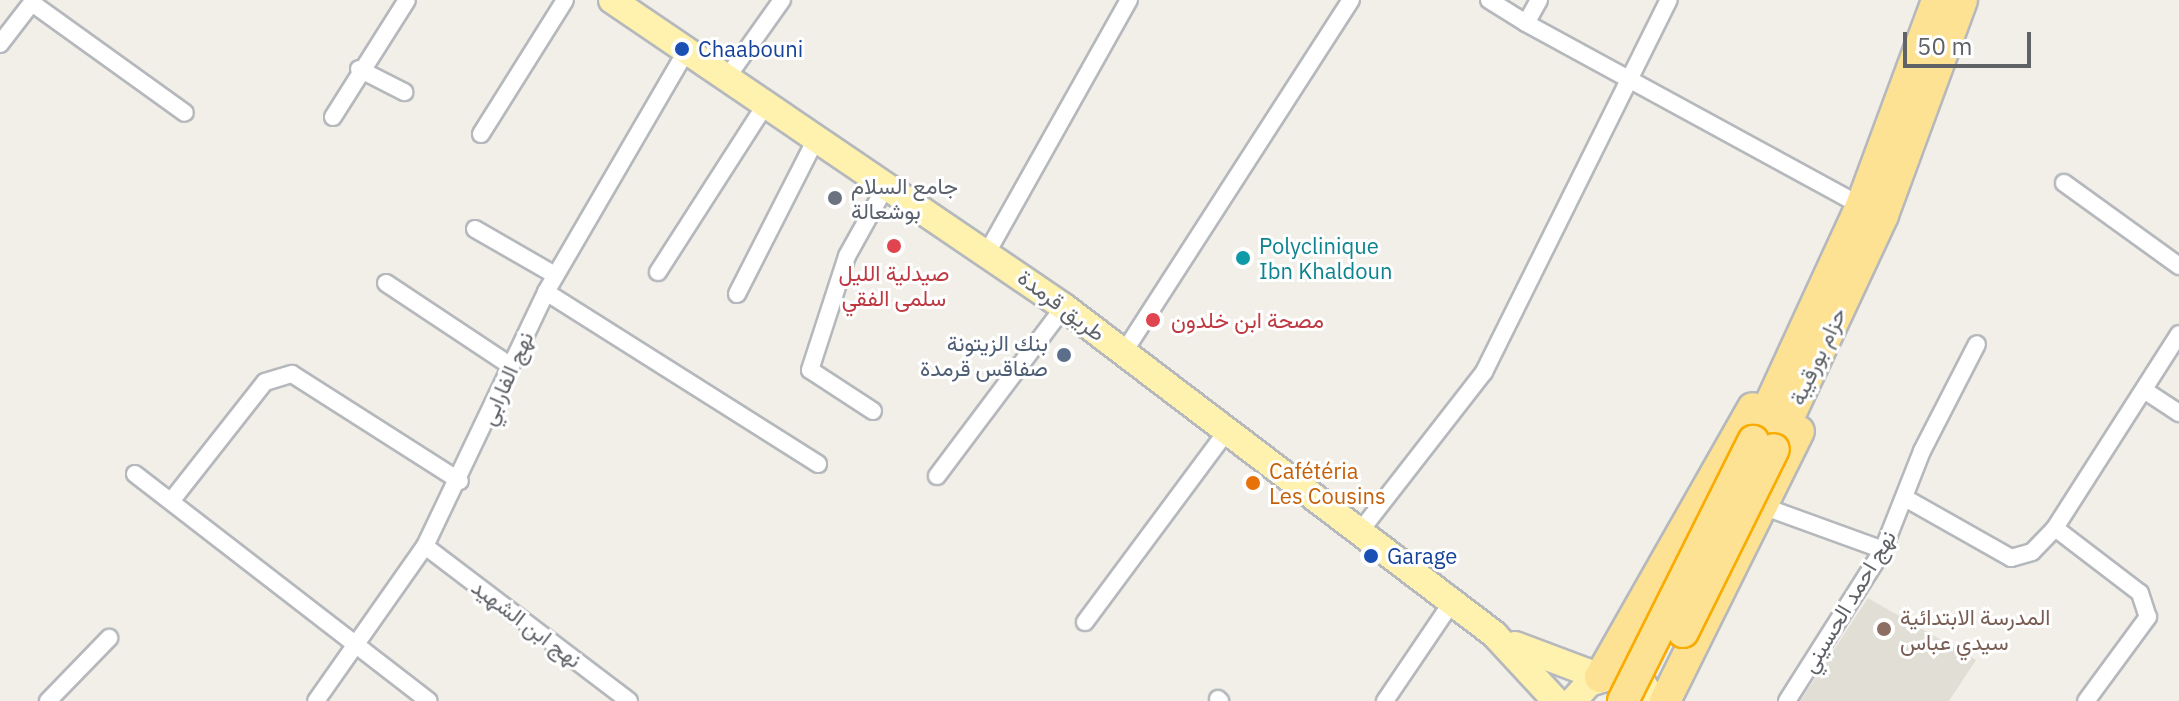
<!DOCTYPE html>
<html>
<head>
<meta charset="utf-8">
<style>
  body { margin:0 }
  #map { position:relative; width:2179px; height:701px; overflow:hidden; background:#f1efe8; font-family:"IBM Plex Sans",Vazirmatn,sans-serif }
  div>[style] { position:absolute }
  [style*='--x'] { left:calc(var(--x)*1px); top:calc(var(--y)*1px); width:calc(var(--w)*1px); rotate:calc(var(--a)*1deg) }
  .education>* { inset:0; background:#e1ded6 }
  .roads { filter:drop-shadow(2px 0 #b5b8bc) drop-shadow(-2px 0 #b5b8bc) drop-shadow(0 2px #b5b8bc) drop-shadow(0 -2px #b5b8bc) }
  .street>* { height:16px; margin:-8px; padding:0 8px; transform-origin:8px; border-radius:8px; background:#fff }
  .primary>* { height:26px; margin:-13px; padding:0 13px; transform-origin:13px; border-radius:13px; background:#fff2af }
  .highway>* { height:30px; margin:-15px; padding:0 15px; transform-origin:15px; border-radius:15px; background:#fde293 }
  .bridges { filter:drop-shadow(2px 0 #f9ab00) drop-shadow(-2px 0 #f9ab00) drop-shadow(0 2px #f9ab00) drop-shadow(0 -2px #f9ab00) }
  .highway-bridge>* { height:30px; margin:-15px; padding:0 15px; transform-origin:15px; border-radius:15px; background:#fde293 }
  .dots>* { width:22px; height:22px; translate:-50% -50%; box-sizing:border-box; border:4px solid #fff; border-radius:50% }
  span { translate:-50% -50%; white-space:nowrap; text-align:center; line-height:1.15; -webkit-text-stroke:6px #fff; paint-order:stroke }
  .transit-label { font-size:22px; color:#164399 }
  .left { translate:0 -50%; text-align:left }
  .worship-label { font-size:22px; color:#5b616d }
  .culture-label { font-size:22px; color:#0d838f }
  .health-label { font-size:22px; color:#be3a42 }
  .street-label { font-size:22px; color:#5f6368 }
  .service-label { font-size:22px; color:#4e5e75 }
  .right { translate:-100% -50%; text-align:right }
  .food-label { font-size:22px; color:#c56008 }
  .education-label { font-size:22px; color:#785e54 }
  .scale { position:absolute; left:1903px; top:32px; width:128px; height:36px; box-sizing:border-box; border:4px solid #5f6368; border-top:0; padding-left:10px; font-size:24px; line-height:28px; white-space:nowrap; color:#5f6368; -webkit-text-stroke:6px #fff; paint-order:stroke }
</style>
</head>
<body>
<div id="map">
  <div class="education">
    <i style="clip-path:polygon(1868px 598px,1976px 660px,1949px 701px,1800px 701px)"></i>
  </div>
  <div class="roads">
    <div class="street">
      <i style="--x:1489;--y:0;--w:44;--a:31.9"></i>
      <i style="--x:1539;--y:0;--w:26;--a:119"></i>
      <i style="--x:1526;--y:23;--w:382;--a:28.6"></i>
      <i style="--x:32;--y:3;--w:188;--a:35.7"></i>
      <i style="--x:0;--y:44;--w:56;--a:-52.3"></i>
      <i style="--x:359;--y:69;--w:51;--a:27.1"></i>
      <i style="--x:728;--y:76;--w:93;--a:-54.6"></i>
      <i style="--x:333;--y:117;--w:138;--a:-57.7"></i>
      <i style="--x:481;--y:134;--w:158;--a:-57.9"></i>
      <i style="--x:2064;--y:183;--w:142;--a:35.8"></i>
      <i style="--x:475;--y:229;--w:92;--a:29.9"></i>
      <i style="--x:988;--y:251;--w:288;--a:-60.7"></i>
      <i style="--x:658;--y:272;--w:202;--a:-57.3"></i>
      <i style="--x:386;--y:283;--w:150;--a:33.6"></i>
      <i style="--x:546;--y:292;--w:322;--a:32.3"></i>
      <i style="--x:737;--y:294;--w:176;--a:-63"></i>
      <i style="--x:1124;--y:352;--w:419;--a:-57.2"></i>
      <i style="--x:2144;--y:390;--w:42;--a:33.3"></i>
      <i style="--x:873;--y:411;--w:75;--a:-146.9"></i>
      <i style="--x:810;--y:370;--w:120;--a:-72"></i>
      <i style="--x:847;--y:256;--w:82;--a:-60.9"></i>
      <i style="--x:135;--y:474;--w:371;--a:37.7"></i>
      <i style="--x:937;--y:476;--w:211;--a:-53.1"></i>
      <i style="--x:1905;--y:498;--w:122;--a:29.5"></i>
      <i style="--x:2011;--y:558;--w:22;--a:-16"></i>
      <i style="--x:2032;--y:552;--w:33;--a:-46"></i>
      <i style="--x:2055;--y:528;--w:107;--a:37.4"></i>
      <i style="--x:2140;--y:593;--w:25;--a:72"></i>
      <i style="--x:2148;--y:617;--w:104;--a:126.4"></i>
      <i style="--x:172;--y:500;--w:150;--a:-51.8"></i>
      <i style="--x:265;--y:382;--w:28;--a:-17"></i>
      <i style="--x:292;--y:374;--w:199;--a:32.5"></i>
      <i style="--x:1765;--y:507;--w:126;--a:20"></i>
      <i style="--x:2055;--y:528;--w:230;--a:-57.4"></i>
      <i style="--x:1361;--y:530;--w:200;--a:-52.1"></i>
      <i style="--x:1484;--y:372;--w:415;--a:-63.6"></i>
      <i style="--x:425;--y:546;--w:256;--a:37.2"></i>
      <i style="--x:1085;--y:622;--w:238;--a:-53.4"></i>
      <i style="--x:1218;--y:699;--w:3;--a:45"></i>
      <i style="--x:48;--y:701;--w:88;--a:-45.9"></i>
      <i style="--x:316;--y:701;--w:189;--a:-54.9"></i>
      <i style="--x:425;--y:546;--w:281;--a:-64.5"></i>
      <i style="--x:546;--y:292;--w:280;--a:-59.8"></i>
      <i style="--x:1385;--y:701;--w:120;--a:-55.9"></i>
      <i style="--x:1787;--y:701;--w:179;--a:-57.6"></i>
      <i style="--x:1883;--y:550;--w:106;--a:-68.5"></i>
      <i style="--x:1922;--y:451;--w:120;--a:-62.8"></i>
    </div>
    <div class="primary">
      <i style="--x:612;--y:0;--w:546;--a:34.18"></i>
      <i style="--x:1064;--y:307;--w:540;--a:37.25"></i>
      <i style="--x:1494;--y:634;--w:91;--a:47.2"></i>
      <i style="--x:1515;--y:645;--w:91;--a:20.6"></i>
      <i style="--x:1573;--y:701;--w:24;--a:-48"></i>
      <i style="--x:1589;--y:683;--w:28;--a:-17"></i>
      <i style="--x:1616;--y:675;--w:30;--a:21"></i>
      <i style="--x:1644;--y:686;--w:19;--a:54"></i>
    </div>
    <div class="highway">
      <i style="--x:1753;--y:441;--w:259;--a:-65.3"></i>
      <i style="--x:1861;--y:206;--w:220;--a:-69.7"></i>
      <i style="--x:1774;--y:449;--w:258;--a:-65"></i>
      <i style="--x:1883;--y:215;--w:229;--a:-69.8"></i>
      <i style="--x:1600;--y:677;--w:309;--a:-60.4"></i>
      <i style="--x:1665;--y:701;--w:301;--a:-63.6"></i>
    </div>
  </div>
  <div class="bridges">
    <div class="highway-bridge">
      <i style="--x:1683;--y:632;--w:204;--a:-63.6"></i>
      <i style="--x:1623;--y:701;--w:291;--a:-63.4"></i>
    </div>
  </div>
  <div class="dots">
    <i style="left:682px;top:49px;background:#1a4fb4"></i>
    <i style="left:835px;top:198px;background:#6b7280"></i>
    <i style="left:894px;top:246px;background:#e0444e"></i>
    <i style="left:1243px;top:258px;background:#0f9aa8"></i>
    <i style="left:1153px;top:320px;background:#e0444e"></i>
    <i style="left:1064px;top:355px;background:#5c6f8a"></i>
    <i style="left:1253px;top:483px;background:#e8710a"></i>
    <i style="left:1371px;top:556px;background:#1a4fb4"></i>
    <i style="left:1884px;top:629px;background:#8d6e63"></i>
  </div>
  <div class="transit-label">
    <span class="left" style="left:698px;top:49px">Chaabouni</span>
    <span class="left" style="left:1387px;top:556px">Garage</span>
  </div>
  <div class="worship-label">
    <span class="left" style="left:851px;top:198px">جامع السلام<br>بوشعالة</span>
  </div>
  <div class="culture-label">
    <span class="left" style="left:1259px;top:258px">Polyclinique<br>Ibn Khaldoun</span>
  </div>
  <div class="health-label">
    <span style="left:894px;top:285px">صيدلية الليل<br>سلمى الفقي</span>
    <span class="left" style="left:1171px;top:320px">مصحة ابن خلدون</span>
  </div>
  <div class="street-label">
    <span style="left:1062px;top:305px;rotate:37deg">طريق قرمدة</span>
    <span style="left:1817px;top:356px;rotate:-65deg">حزام بورقيبة</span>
    <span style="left:506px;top:378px;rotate:-66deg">نهج الفارابي</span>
    <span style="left:1848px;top:601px;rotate:-59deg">نهج احمد الحسيني</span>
    <span style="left:527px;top:623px;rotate:37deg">نهج ابن الشهيد</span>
  </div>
  <div class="service-label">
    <span class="right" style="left:1048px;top:355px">بنك الزيتونة<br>صفاقس قرمدة</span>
  </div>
  <div class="food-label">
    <span class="left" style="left:1269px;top:483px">Cafétéria<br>Les Cousins</span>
  </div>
  <div class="education-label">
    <span class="left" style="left:1900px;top:629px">المدرسة الابتدائية<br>سيدي عباس</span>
  </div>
  <div class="scale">50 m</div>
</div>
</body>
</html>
